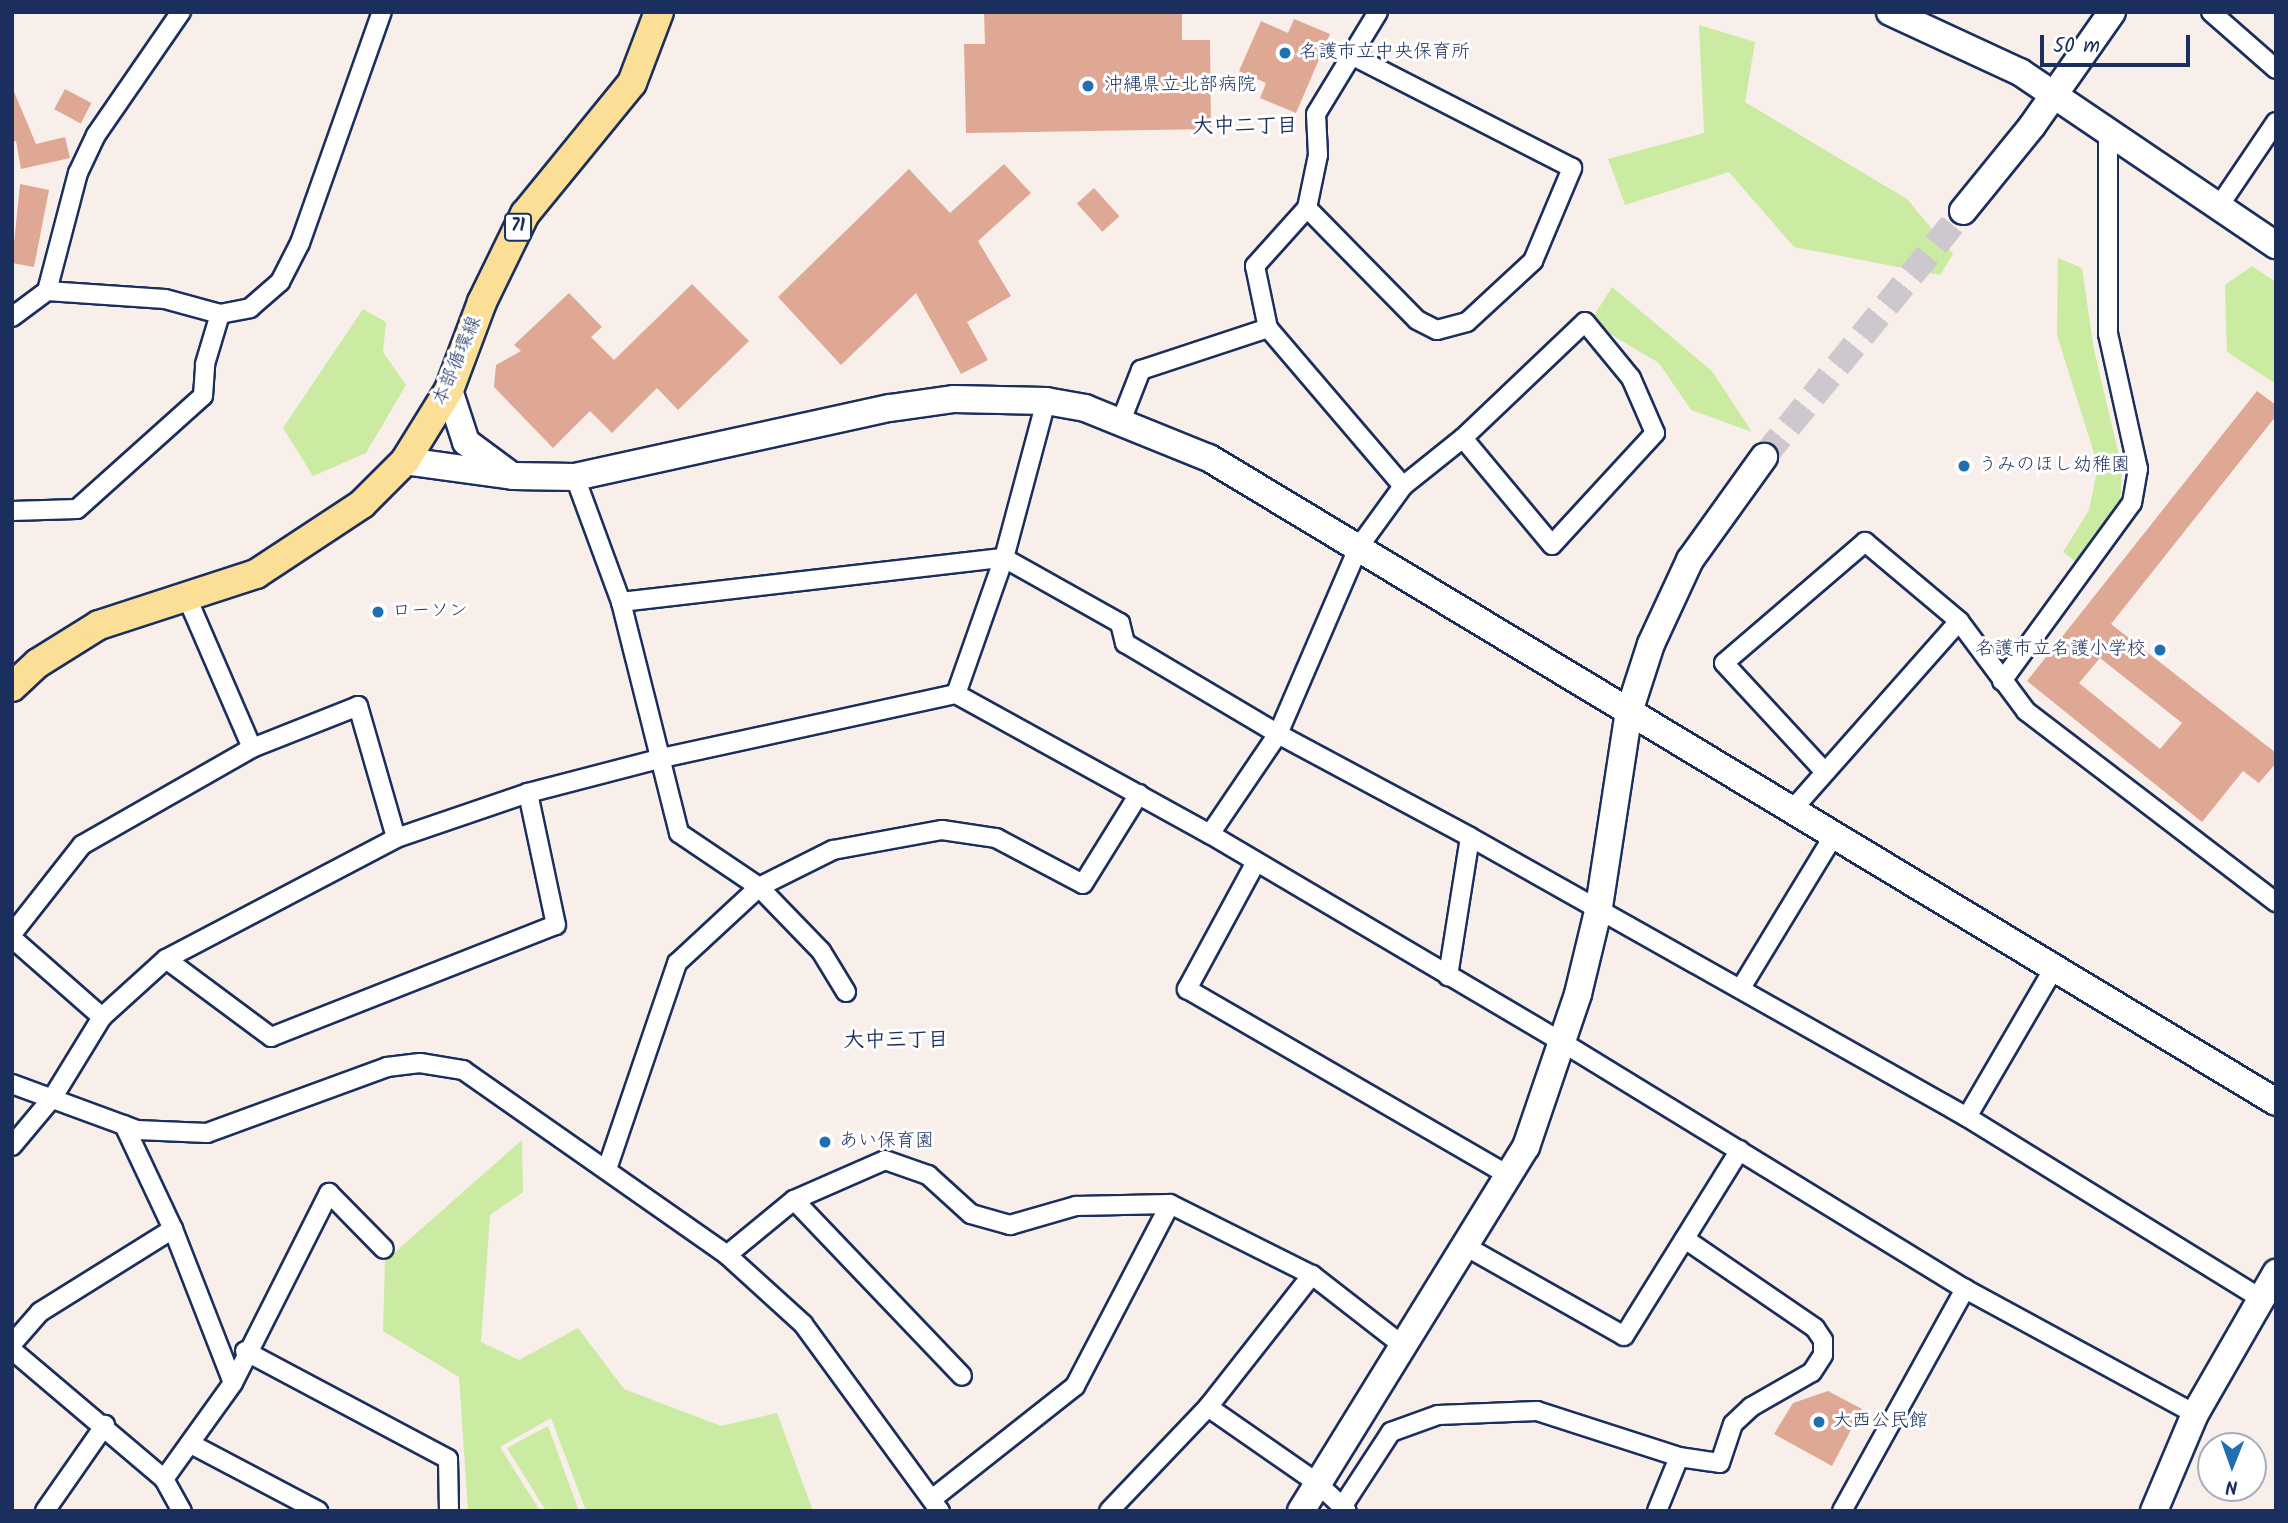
<!DOCTYPE html>
<html>
<head>
<meta charset="utf-8">
<style>
  body { margin:0 }
  #map { position:relative; width:2288px; height:1523px; overflow:hidden; background:#f8eeea; font-family:Kalam,"Klee One",sans-serif }
  div>[style] { position:absolute }
  [style*='--x'] { left:calc(var(--x)*1px); top:calc(var(--y)*1px); width:calc(var(--w)*1px); rotate:calc(var(--a)*1deg) }
  .green>* { inset:0; background:#cbeba2 }
  .building>* { inset:0; background:#dea895; transform-origin:0 0 }
  .secondary-tunnel>* { height:26px; margin-top:-13px; transform-origin:0; background:repeating-linear-gradient(90deg,#ccc8ce 0 26px,transparent 0 39px) }
  .roads { filter:drop-shadow(2px 0 #1b2f5e) drop-shadow(-2px 0 #1b2f5e) drop-shadow(0 2px #1b2f5e) drop-shadow(0 -2px #1b2f5e) }
  .street>* { height:18px; margin:-9px; padding:0 9px; transform-origin:9px; border-radius:9px; background:#fff }
  .secondary>* { height:26px; margin:-13px; padding:0 13px; transform-origin:13px; border-radius:13px; background:#fff }
  .primary>* { height:28px; margin:-14px; padding:0 14px; transform-origin:14px; border-radius:14px; background:#fbdf96 }
  .dots>* { width:19px; height:19px; translate:-50% -50%; box-sizing:border-box; border:4px solid #fff; border-radius:50% }
  span { translate:-50% -50%; white-space:nowrap; text-align:center; line-height:1.15; -webkit-text-stroke:6px #fff; paint-order:stroke }
  .shield-label span { padding:2px 5px; background:#fff; border:2px solid; border-radius:5px; -webkit-text-stroke-width:0 }
  .shield-label { font-size:18px; color:#1b2f5e; font-weight:700 }
  .poi-label { font-size:19px; color:#1b2f5e }
  .left { translate:0 -50%; text-align:left }
  .right { translate:-100% -50%; text-align:right }
  .street-label { font-size:19px; color:#1b2f5e }
  .neighbourhood-label { font-size:21px; color:#1b2f5e; font-weight:700 }
  .frame { position:absolute; inset:0; border:14px solid #1b2f5e; pointer-events:none }
  .north { position:absolute; left:2197px; top:1432px; width:70px; height:70px; box-sizing:border-box; background:#fff; border:2px solid #a4acbf; border-radius:50%; rotate:181deg; font-size:19px; font-weight:700; line-height:28px; text-align:center; color:#1b2f5e }
  .north::after { content:''; display:block; margin:auto; width:24px; height:32px; background:#1f6fb2; clip-path:polygon(50% 0,100% 100%,50% 72%,0 100%) }
  .scale { position:absolute; left:2040px; top:35px; width:150px; height:32px; box-sizing:border-box; border:4px solid #1b2f5e; border-top:0; padding-left:9px; font-size:21px; line-height:24px; white-space:nowrap; color:#1b2f5e; -webkit-text-stroke:5px #fff; paint-order:stroke }
</style>
</head>
<body>
<div id="map">
  <div class="green">
    <i style="clip-path:polygon(1699px 25px,1755px 42px,1745px 102px,1907px 199px,1953px 254px,1940px 275px,1794px 247px,1729px 172px,1625px 205px,1608px 159px,1704px 133px)"></i>
    <i style="clip-path:polygon(2058px 258px,2082px 268px,2094px 350px,2122px 468px,2120px 510px,2082px 566px,2063px 552px,2089px 510px,2098px 466px,2057px 335px)"></i>
    <i style="clip-path:polygon(2252px 266px,2276px 282px,2276px 384px,2227px 352px,2225px 285px)"></i>
    <i style="clip-path:polygon(1612px 287px,1712px 371px,1752px 432px,1691px 410px,1659px 363px,1590px 322px)"></i>
    <i style="clip-path:polygon(363px 309px,386px 322px,383px 352px,406px 385px,366px 453px,313px 476px,283px 428px)"></i>
    <i style="clip-path:polygon(522px 1140px,523px 1192px,490px 1215px,481px 1342px,519px 1360px,578px 1328px,624px 1389px,721px 1426px,777px 1413px,813px 1511px,586px 1511px,551px 1418px,500px 1447px,540px 1511px,468px 1511px,459px 1377px,383px 1331px,385px 1261px)"></i>
    <i style="clip-path:polygon(548px 1426px,579px 1511px,546px 1511px,507px 1448px)"></i>
  </div>
  <div class="building">
    <i style="clip-path:polygon(984px 12px,1182px 12px,1182px 40px,1210px 40px,1211px 129px,966px 133px,964px 44px,985px 44px)"></i>
    <i style="clip-path:polygon(1294px 19px,1330px 34px,1296px 113px,1260px 98px,1266px 83px,1239px 71px,1261px 21px,1288px 33px)"></i>
    <i style="clip-path:polygon(12px 87px,36px 144px,65px 137px,70px 158px,21px 169px,16px 141px,12px 142px)"></i>
    <i style="left:65px;top:89px;width:30px;height:23px;rotate:28deg"></i>
    <i style="clip-path:polygon(1004px 164px,1031px 193px,978px 241px,1011px 296px,967px 322px,988px 360px,961px 374px,916px 293px,841px 365px,778px 297px,909px 169px,950px 213px)"></i>
    <i style="clip-path:polygon(20px 184px,49px 190px,34px 267px,12px 263px)"></i>
    <i style="left:1094px;top:188px;width:38px;height:23px;rotate:48deg"></i>
    <i style="clip-path:polygon(692px 284px,749px 341px,678px 410px,657px 388px,612px 433px,590px 411px,553px 448px,494px 387px,496px 365px,521px 351px,514px 345px,569px 293px,602px 327px,591px 337px,614px 360px)"></i>
    <i style="clip-path:polygon(evenodd,2257px 391px,2276px 405px,2276px 416px,2111px 624px,2276px 753px,2276px 763px,2259px 783px,2243px 771px,2202px 822px,2027px 681px,2257px 391px,2100px 658px,2182px 723px,2160px 749px,2079px 683px,2100px 658px)"></i>
    <i style="clip-path:polygon(1828px 1391px,1862px 1409px,1832px 1466px,1774px 1434px,1793px 1403px)"></i>
  </div>
  <div class="secondary-tunnel">
    <i style="--x:1764;--y:457;--w:316;--a:-51"></i>
  </div>
  <div class="roads">
    <div class="street">
      <i style="--x:1378;--y:12;--w:119;--a:121.3"></i>
      <i style="--x:1316;--y:114;--w:41;--a:87.2"></i>
      <i style="--x:1318;--y:155;--w:54;--a:101.7"></i>
      <i style="--x:1307;--y:208;--w:78;--a:131.9"></i>
      <i style="--x:1255;--y:266;--w:63;--a:78.2"></i>
      <i style="--x:1268;--y:328;--w:208;--a:49.5"></i>
      <i style="--x:2211;--y:12;--w:86;--a:41.2"></i>
      <i style="--x:1307;--y:208;--w:157;--a:45.5"></i>
      <i style="--x:1417;--y:320;--w:22;--a:27"></i>
      <i style="--x:1437;--y:330;--w:31;--a:-15"></i>
      <i style="--x:1467;--y:322;--w:90;--a:-42.7"></i>
      <i style="--x:1533;--y:261;--w:101;--a:-67.2"></i>
      <i style="--x:1572;--y:168;--w:250;--a:-152.9"></i>
      <i style="--x:2217;--y:209;--w:105;--a:-55.9"></i>
      <i style="--x:47;--y:291;--w:118;--a:3.9"></i>
      <i style="--x:165;--y:299;--w:57;--a:15.3"></i>
      <i style="--x:220;--y:314;--w:31;--a:-11"></i>
      <i style="--x:250;--y:308;--w:40;--a:-41"></i>
      <i style="--x:280;--y:282;--w:44;--a:-62.9"></i>
      <i style="--x:300;--y:243;--w:245;--a:-70.5"></i>
      <i style="--x:12;--y:317;--w:44;--a:-36.6"></i>
      <i style="--x:47;--y:291;--w:122;--a:-75.3"></i>
      <i style="--x:78;--y:173;--w:42;--a:-64.7"></i>
      <i style="--x:96;--y:135;--w:150;--a:-55.4"></i>
      <i style="--x:1585;--y:322;--w:72;--a:50.6"></i>
      <i style="--x:1631;--y:378;--w:60;--a:66.4"></i>
      <i style="--x:1655;--y:433;--w:152;--a:132.6"></i>
      <i style="--x:1552;--y:545;--w:139;--a:-129.8"></i>
      <i style="--x:1463;--y:438;--w:168;--a:-43.6"></i>
      <i style="--x:1121;--y:421;--w:55;--a:-68.6"></i>
      <i style="--x:1141;--y:370;--w:134;--a:-18.3"></i>
      <i style="--x:575;--y:477;--w:133;--a:69.8"></i>
      <i style="--x:621;--y:602;--w:238;--a:75.9"></i>
      <i style="--x:679;--y:833;--w:97;--a:34"></i>
      <i style="--x:759;--y:887;--w:89;--a:45.9"></i>
      <i style="--x:821;--y:951;--w:48;--a:58.6"></i>
      <i style="--x:12;--y:511;--w:65;--a:-1.8"></i>
      <i style="--x:77;--y:509;--w:169;--a:-41.9"></i>
      <i style="--x:203;--y:396;--w:32;--a:-86"></i>
      <i style="--x:205;--y:364;--w:52;--a:-73.3"></i>
      <i style="--x:188;--y:600;--w:161;--a:66.6"></i>
      <i style="--x:621;--y:602;--w:386;--a:-6.6"></i>
      <i style="--x:1004;--y:558;--w:133;--a:29.3"></i>
      <i style="--x:1120;--y:623;--w:21;--a:76"></i>
      <i style="--x:1125;--y:643;--w:178;--a:30.7"></i>
      <i style="--x:1278;--y:734;--w:218;--a:28.2"></i>
      <i style="--x:1470;--y:837;--w:141;--a:99"></i>
      <i style="--x:2002;--y:681;--w:220;--a:-53.9"></i>
      <i style="--x:2132;--y:503;--w:35;--a:-80"></i>
      <i style="--x:2138;--y:469;--w:138;--a:-102.5"></i>
      <i style="--x:2108;--y:334;--w:200;--a:-90"></i>
      <i style="--x:956;--y:694;--w:144;--a:-70.6"></i>
      <i style="--x:1004;--y:558;--w:163;--a:-75"></i>
      <i style="--x:1824;--y:771;--w:147;--a:-132.8"></i>
      <i style="--x:1724;--y:663;--w:186;--a:-40.6"></i>
      <i style="--x:1865;--y:542;--w:123;--a:40"></i>
      <i style="--x:1959;--y:621;--w:112;--a:53.3"></i>
      <i style="--x:2026;--y:711;--w:315;--a:37.4"></i>
      <i style="--x:1792;--y:810;--w:252;--a:-48.5"></i>
      <i style="--x:1210;--y:834;--w:121;--a:-55.8"></i>
      <i style="--x:1278;--y:734;--w:202;--a:-66.7"></i>
      <i style="--x:1358;--y:548;--w:77;--a:-54"></i>
      <i style="--x:1403;--y:486;--w:77;--a:-38.7"></i>
      <i style="--x:1470;--y:837;--w:570;--a:29.4"></i>
      <i style="--x:1967;--y:1117;--w:344;--a:31.7"></i>
      <i style="--x:1256;--y:862;--w:145;--a:118.5"></i>
      <i style="--x:1187;--y:989;--w:372;--a:30.1"></i>
      <i style="--x:12;--y:934;--w:113;--a:-51.8"></i>
      <i style="--x:82;--y:845;--w:196;--a:-29.7"></i>
      <i style="--x:252;--y:748;--w:114;--a:-21.6"></i>
      <i style="--x:358;--y:706;--w:137;--a:73.9"></i>
      <i style="--x:12;--y:938;--w:120;--a:41.3"></i>
      <i style="--x:166;--y:959;--w:131;--a:36.6"></i>
      <i style="--x:271;--y:1037;--w:306;--a:-21.5"></i>
      <i style="--x:556;--y:925;--w:135;--a:-102"></i>
      <i style="--x:1741;--y:988;--w:179;--a:-58.7"></i>
      <i style="--x:12;--y:1084;--w:133;--a:20.2"></i>
      <i style="--x:137;--y:1130;--w:70;--a:2.5"></i>
      <i style="--x:207;--y:1133;--w:192;--a:-20.1"></i>
      <i style="--x:387;--y:1067;--w:33;--a:-7"></i>
      <i style="--x:420;--y:1063;--w:44;--a:9.2"></i>
      <i style="--x:463;--y:1070;--w:322;--a:35"></i>
      <i style="--x:727;--y:1255;--w:103;--a:42.2"></i>
      <i style="--x:803;--y:1324;--w:232;--a:53.8"></i>
      <i style="--x:1967;--y:1117;--w:173;--a:-59.7"></i>
      <i style="--x:124;--y:1125;--w:115;--a:64.8"></i>
      <i style="--x:12;--y:1146;--w:64;--a:-50.1"></i>
      <i style="--x:53;--y:1097;--w:94;--a:-58.5"></i>
      <i style="--x:102;--y:1017;--w:86;--a:-42.2"></i>
      <i style="--x:166;--y:959;--w:260;--a:-27.7"></i>
      <i style="--x:396;--y:838;--w:139;--a:-18.8"></i>
      <i style="--x:528;--y:793;--w:138;--a:-14.6"></i>
      <i style="--x:662;--y:758;--w:301;--a:-12.3"></i>
      <i style="--x:956;--y:694;--w:290;--a:28.9"></i>
      <i style="--x:1210;--y:834;--w:412;--a:30.6"></i>
      <i style="--x:1565;--y:1044;--w:469;--a:31.5"></i>
      <i style="--x:1965;--y:1289;--w:262;--a:28.5"></i>
      <i style="--x:607;--y:1169;--w:218;--a:-71.2"></i>
      <i style="--x:677;--y:963;--w:112;--a:-42.8"></i>
      <i style="--x:759;--y:887;--w:83;--a:-26.6"></i>
      <i style="--x:833;--y:850;--w:111;--a:-10.4"></i>
      <i style="--x:942;--y:830;--w:55;--a:8.4"></i>
      <i style="--x:996;--y:838;--w:98;--a:27.9"></i>
      <i style="--x:1083;--y:884;--w:106;--a:-58.1"></i>
      <i style="--x:794;--y:1200;--w:243;--a:46.3"></i>
      <i style="--x:1467;--y:1247;--w:180;--a:29.5"></i>
      <i style="--x:1624;--y:1336;--w:219;--a:-58.1"></i>
      <i style="--x:727;--y:1255;--w:87;--a:-39.4"></i>
      <i style="--x:794;--y:1200;--w:99;--a:-23.7"></i>
      <i style="--x:885;--y:1160;--w:46;--a:19.2"></i>
      <i style="--x:928;--y:1175;--w:58;--a:42.2"></i>
      <i style="--x:971;--y:1214;--w:41;--a:15.8"></i>
      <i style="--x:1010;--y:1225;--w:69;--a:-16.1"></i>
      <i style="--x:1076;--y:1206;--w:94;--a:-1.2"></i>
      <i style="--x:1170;--y:1204;--w:159;--a:26.6"></i>
      <i style="--x:1312;--y:1275;--w:113;--a:37.8"></i>
      <i style="--x:12;--y:1344;--w:43;--a:-48.8"></i>
      <i style="--x:40;--y:1312;--w:157;--a:-32"></i>
      <i style="--x:173;--y:1229;--w:165;--a:68.7"></i>
      <i style="--x:12;--y:1350;--w:199;--a:40.3"></i>
      <i style="--x:164;--y:1479;--w:37;--a:61"></i>
      <i style="--x:245;--y:1351;--w:230;--a:28"></i>
      <i style="--x:448;--y:1459;--w:52;--a:88.9"></i>
      <i style="--x:1208;--y:1407;--w:131;--a:34.8"></i>
      <i style="--x:1316;--y:1482;--w:42;--a:43.1"></i>
      <i style="--x:191;--y:1444;--w:144;--a:27.8"></i>
      <i style="--x:164;--y:1479;--w:118;--a:-54.3"></i>
      <i style="--x:233;--y:1383;--w:213;--a:-63.2"></i>
      <i style="--x:329;--y:1193;--w:78;--a:45.5"></i>
      <i style="--x:932;--y:1499;--w:182;--a:-38.3"></i>
      <i style="--x:1075;--y:1386;--w:205;--a:-62.4"></i>
      <i style="--x:1342;--y:1507;--w:90;--a:-56.8"></i>
      <i style="--x:1391;--y:1432;--w:50;--a:-19.9"></i>
      <i style="--x:1438;--y:1415;--w:99;--a:-2.3"></i>
      <i style="--x:1537;--y:1411;--w:149;--a:17.9"></i>
      <i style="--x:1679;--y:1457;--w:41;--a:8.3"></i>
      <i style="--x:1720;--y:1463;--w:41;--a:-71.6"></i>
      <i style="--x:1733;--y:1424;--w:25;--a:-43"></i>
      <i style="--x:1751;--y:1407;--w:70;--a:-29.8"></i>
      <i style="--x:1812;--y:1372;--w:20;--a:-57"></i>
      <i style="--x:1823;--y:1355;--w:15;--a:-90"></i>
      <i style="--x:1823;--y:1340;--w:14;--a:-124"></i>
      <i style="--x:1815;--y:1328;--w:158;--a:-145.6"></i>
      <i style="--x:45;--y:1511;--w:105;--a:-55.1"></i>
      <i style="--x:1109;--y:1511;--w:144;--a:-46.4"></i>
      <i style="--x:1208;--y:1407;--w:168;--a:-51.8"></i>
      <i style="--x:1657;--y:1511;--w:58;--a:-67.8"></i>
      <i style="--x:1842;--y:1511;--w:254;--a:-61"></i>
    </div>
    <div class="secondary">
      <i style="--x:1890;--y:12;--w:143;--a:24.8"></i>
      <i style="--x:2020;--y:72;--w:309;--a:34.1"></i>
      <i style="--x:1963;--y:211;--w:109;--a:-50.9"></i>
      <i style="--x:2032;--y:126;--w:139;--a:-54.9"></i>
      <i style="--x:449;--y:390;--w:55;--a:71.9"></i>
      <i style="--x:466;--y:442;--w:52;--a:36.4"></i>
      <i style="--x:405;--y:461;--w:109;--a:7.9"></i>
      <i style="--x:513;--y:476;--w:62;--a:0.9"></i>
      <i style="--x:575;--y:477;--w:322;--a:-12.4"></i>
      <i style="--x:890;--y:408;--w:65;--a:-8"></i>
      <i style="--x:954;--y:399;--w:92;--a:1.2"></i>
      <i style="--x:1046;--y:401;--w:40;--a:10"></i>
      <i style="--x:1085;--y:408;--w:134;--a:22"></i>
      <i style="--x:1209;--y:458;--w:1246;--a:31.11"></i>
      <i style="--x:1301;--y:1511;--w:428;--a:-58.3"></i>
      <i style="--x:1526;--y:1147;--w:162;--a:-71.2"></i>
      <i style="--x:1578;--y:994;--w:89;--a:-76.4"></i>
      <i style="--x:1599;--y:907;--w:197;--a:-81.3"></i>
      <i style="--x:1629;--y:712;--w:71;--a:-72.1"></i>
      <i style="--x:1651;--y:644;--w:93;--a:-65.1"></i>
      <i style="--x:1690;--y:560;--w:127;--a:-54.3"></i>
      <i style="--x:2154;--y:1511;--w:105;--a:-67.1"></i>
      <i style="--x:2195;--y:1414;--w:163;--a:-60.1"></i>
    </div>
    <div class="primary">
      <i style="--x:12;--y:687;--w:35;--a:-43"></i>
      <i style="--x:38;--y:663;--w:72;--a:-31.9"></i>
      <i style="--x:99;--y:625;--w:165;--a:-18"></i>
      <i style="--x:256;--y:574;--w:127;--a:-33.4"></i>
      <i style="--x:362;--y:504;--w:61;--a:-45"></i>
      <i style="--x:405;--y:461;--w:84;--a:-58.2"></i>
      <i style="--x:449;--y:390;--w:94;--a:-69.4"></i>
      <i style="--x:482;--y:302;--w:98;--a:-64"></i>
      <i style="--x:525;--y:214;--w:169;--a:-50.8"></i>
      <i style="--x:632;--y:83;--w:76;--a:-69.2"></i>
    </div>
  </div>
  <div class="dots">
    <i style="left:1285px;top:53px;background:#1f6fb2"></i>
    <i style="left:1088px;top:86px;background:#1f6fb2"></i>
    <i style="left:1964px;top:466px;background:#1f6fb2"></i>
    <i style="left:378px;top:612px;background:#1f6fb2"></i>
    <i style="left:2160px;top:650px;background:#1f6fb2"></i>
    <i style="left:825px;top:1142px;background:#1f6fb2"></i>
    <i style="left:1819px;top:1422px;background:#1f6fb2"></i>
  </div>
  <div class="shield-label">
    <span style="left:518px;top:227px">71</span>
  </div>
  <div class="poi-label">
    <span class="left" style="left:1299px;top:53px">名護市立中央保育所</span>
    <span class="left" style="left:1104px;top:86px">沖縄県立北部病院</span>
    <span class="left" style="left:1978px;top:466px">うみのほし幼稚園</span>
    <span class="left" style="left:392px;top:612px">ローソン</span>
    <span class="right" style="left:2146px;top:650px">名護市立名護小学校</span>
    <span class="left" style="left:839px;top:1142px">あい保育園</span>
    <span class="left" style="left:1833px;top:1422px">大西公民館</span>
  </div>
  <div class="street-label">
    <span style="left:458px;top:361px;rotate:-67deg">本部循環線</span>
  </div>
  <div class="neighbourhood-label">
    <span style="left:1245px;top:127px">大中二丁目</span>
    <span style="left:896px;top:1041px">大中三丁目</span>
  </div>
  <div class="frame"></div>
  <div class="north">N</div>
  <div class="scale">50 m</div>
</div>
</body>
</html>
